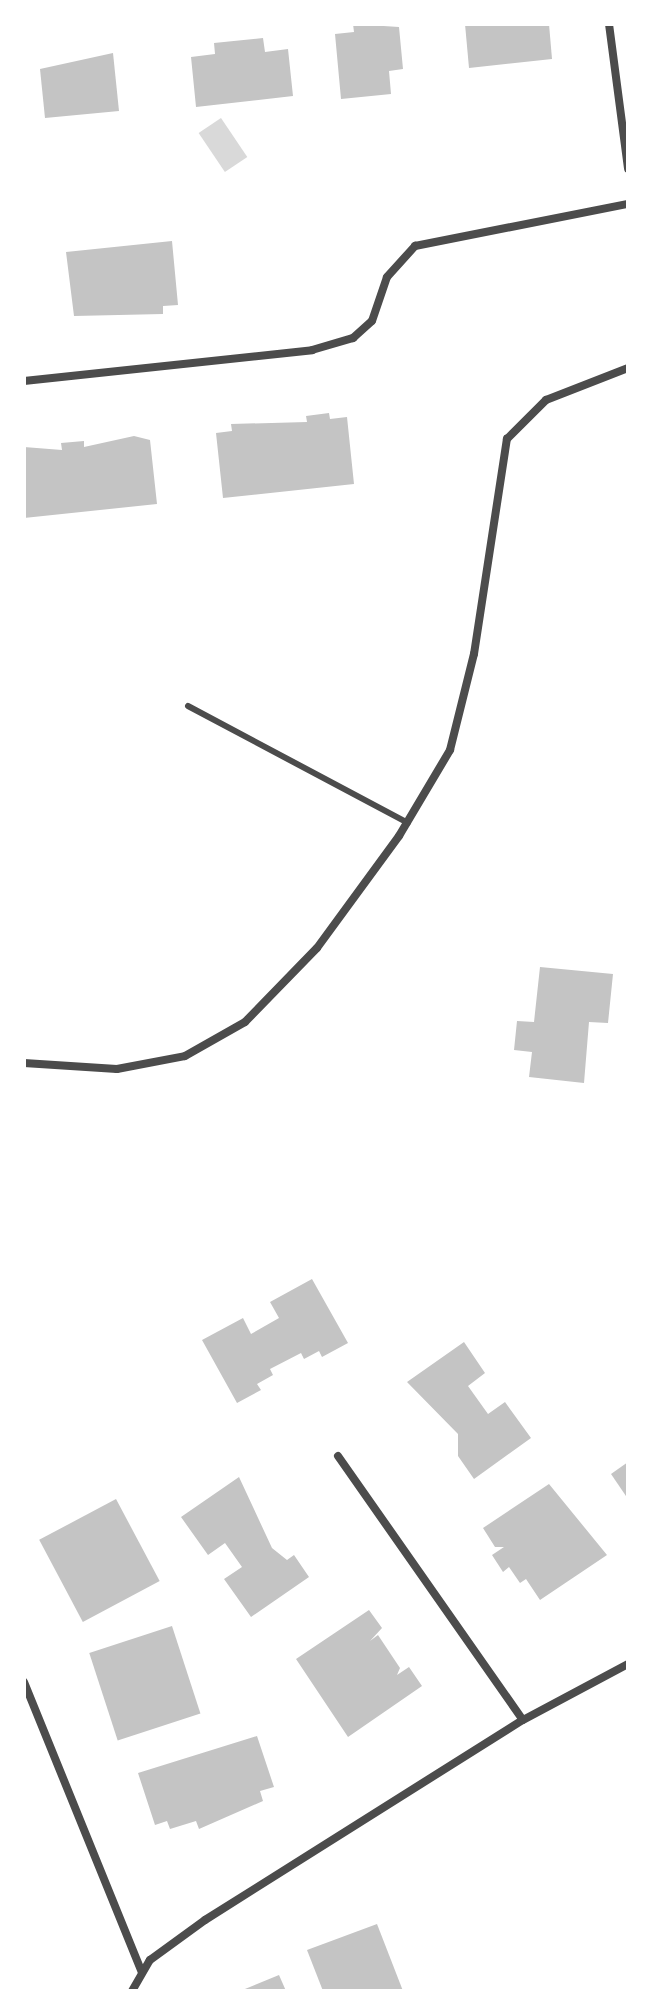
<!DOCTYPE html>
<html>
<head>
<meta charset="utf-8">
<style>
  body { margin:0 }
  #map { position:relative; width:652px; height:2015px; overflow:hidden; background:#fff; font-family:"Work Sans",sans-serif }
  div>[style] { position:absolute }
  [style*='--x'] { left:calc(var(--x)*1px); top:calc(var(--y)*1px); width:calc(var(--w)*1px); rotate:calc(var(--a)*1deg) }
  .water>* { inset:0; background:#d9d9d9; transform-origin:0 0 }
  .building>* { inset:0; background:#c4c4c4; transform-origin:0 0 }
  .service>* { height:6px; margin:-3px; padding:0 3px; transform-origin:3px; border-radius:3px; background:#4c4c4c }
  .minor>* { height:8px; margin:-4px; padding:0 4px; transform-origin:4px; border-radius:4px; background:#4c4c4c }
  span { translate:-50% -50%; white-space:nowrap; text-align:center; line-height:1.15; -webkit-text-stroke:8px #fff; paint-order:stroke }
  .frame { position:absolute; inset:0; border:26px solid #fff; pointer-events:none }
</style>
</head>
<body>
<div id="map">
  <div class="water">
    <i style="left:221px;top:118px;width:47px;height:27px;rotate:56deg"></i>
  </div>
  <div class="building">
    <i style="clip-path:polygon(353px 24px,399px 27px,403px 69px,389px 71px,391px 94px,341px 99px,335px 34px,354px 32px)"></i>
    <i style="clip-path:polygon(465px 24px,549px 24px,552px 59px,469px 68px)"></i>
    <i style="clip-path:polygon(263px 38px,265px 52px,288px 49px,293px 96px,196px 107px,191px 57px,215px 54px,214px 43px)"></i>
    <i style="clip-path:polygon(113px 53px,119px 111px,45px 118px,40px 69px)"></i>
    <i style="clip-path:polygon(172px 241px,178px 305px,163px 306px,163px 314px,74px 316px,66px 252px)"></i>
    <i style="clip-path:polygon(329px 413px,330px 419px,347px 417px,354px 484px,223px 498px,216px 433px,232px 431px,231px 424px,307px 422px,306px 416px)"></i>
    <i style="clip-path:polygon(134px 436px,150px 440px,157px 504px,24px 518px,24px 447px,62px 450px,61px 443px,84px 441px,84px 447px)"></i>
    <i style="clip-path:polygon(540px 967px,613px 974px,608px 1023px,589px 1022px,584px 1083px,529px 1077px,532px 1052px,514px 1050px,517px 1021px,534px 1022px)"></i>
    <i style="clip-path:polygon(312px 1279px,348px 1343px,322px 1357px,319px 1351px,304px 1359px,301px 1353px,270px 1369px,273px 1375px,257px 1384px,261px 1390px,237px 1403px,202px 1340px,243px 1318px,251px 1334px,279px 1318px,270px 1302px)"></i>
    <i style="clip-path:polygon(464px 1342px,485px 1373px,468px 1386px,488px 1414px,505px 1402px,531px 1438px,474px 1479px,458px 1456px,458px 1434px,407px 1382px)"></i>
    <i style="clip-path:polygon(628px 1462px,628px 1499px,611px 1474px)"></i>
    <i style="clip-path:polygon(239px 1477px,272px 1548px,287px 1560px,294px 1555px,309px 1577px,251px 1617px,224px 1579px,242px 1567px,225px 1543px,208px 1555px,181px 1517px)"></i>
    <i style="clip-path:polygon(549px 1484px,607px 1555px,540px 1600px,526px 1579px,520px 1583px,509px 1567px,503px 1572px,492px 1555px,504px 1547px,495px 1547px,483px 1528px)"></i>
    <i style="left:116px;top:1499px;width:93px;height:87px;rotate:62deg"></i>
    <i style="clip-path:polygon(369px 1610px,382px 1628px,370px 1641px,378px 1635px,400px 1668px,397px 1675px,409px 1667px,422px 1686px,348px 1737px,296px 1659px)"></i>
    <i style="left:172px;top:1626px;width:92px;height:87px;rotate:72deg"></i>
    <i style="clip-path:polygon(257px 1736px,274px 1787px,260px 1791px,263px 1801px,199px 1829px,196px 1821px,170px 1829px,167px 1821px,155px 1825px,138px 1773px)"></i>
    <i style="clip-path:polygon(377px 1924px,403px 1991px,323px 1991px,307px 1950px)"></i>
    <i style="clip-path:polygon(279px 1975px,286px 1991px,240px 1991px)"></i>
  </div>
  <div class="service">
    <i style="--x:188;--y:706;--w:249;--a:28"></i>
  </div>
  <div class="minor">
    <i style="--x:609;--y:24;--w:146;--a:82.5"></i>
    <i style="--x:24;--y:381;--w:290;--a:-6.1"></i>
    <i style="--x:312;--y:350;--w:43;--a:-16.3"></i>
    <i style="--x:353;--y:338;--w:25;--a:-42"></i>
    <i style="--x:372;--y:321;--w:46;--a:-71.2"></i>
    <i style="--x:387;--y:277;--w:42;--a:-47.9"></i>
    <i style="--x:415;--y:246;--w:217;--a:-11.2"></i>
    <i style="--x:24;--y:1063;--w:93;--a:3.7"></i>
    <i style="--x:117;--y:1069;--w:69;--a:-10.8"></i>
    <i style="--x:185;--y:1056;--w:69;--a:-29.5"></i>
    <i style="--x:245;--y:1022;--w:103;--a:-45.8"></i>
    <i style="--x:317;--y:948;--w:139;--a:-53.8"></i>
    <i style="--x:399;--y:836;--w:100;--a:-59.3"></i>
    <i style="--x:450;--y:750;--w:99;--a:-76"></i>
    <i style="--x:474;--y:654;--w:218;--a:-81.3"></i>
    <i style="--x:507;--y:439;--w:55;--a:-45"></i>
    <i style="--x:546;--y:400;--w:88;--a:-21.3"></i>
    <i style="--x:338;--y:1456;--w:322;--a:55"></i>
    <i style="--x:24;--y:1682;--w:313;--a:67.9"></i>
    <i style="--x:132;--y:1991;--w:36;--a:-60"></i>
    <i style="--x:150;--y:1960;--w:68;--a:-36"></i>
    <i style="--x:205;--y:1920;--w:376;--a:-32.2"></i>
    <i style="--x:523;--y:1720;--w:119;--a:-28.1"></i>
  </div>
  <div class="frame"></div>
</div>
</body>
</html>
